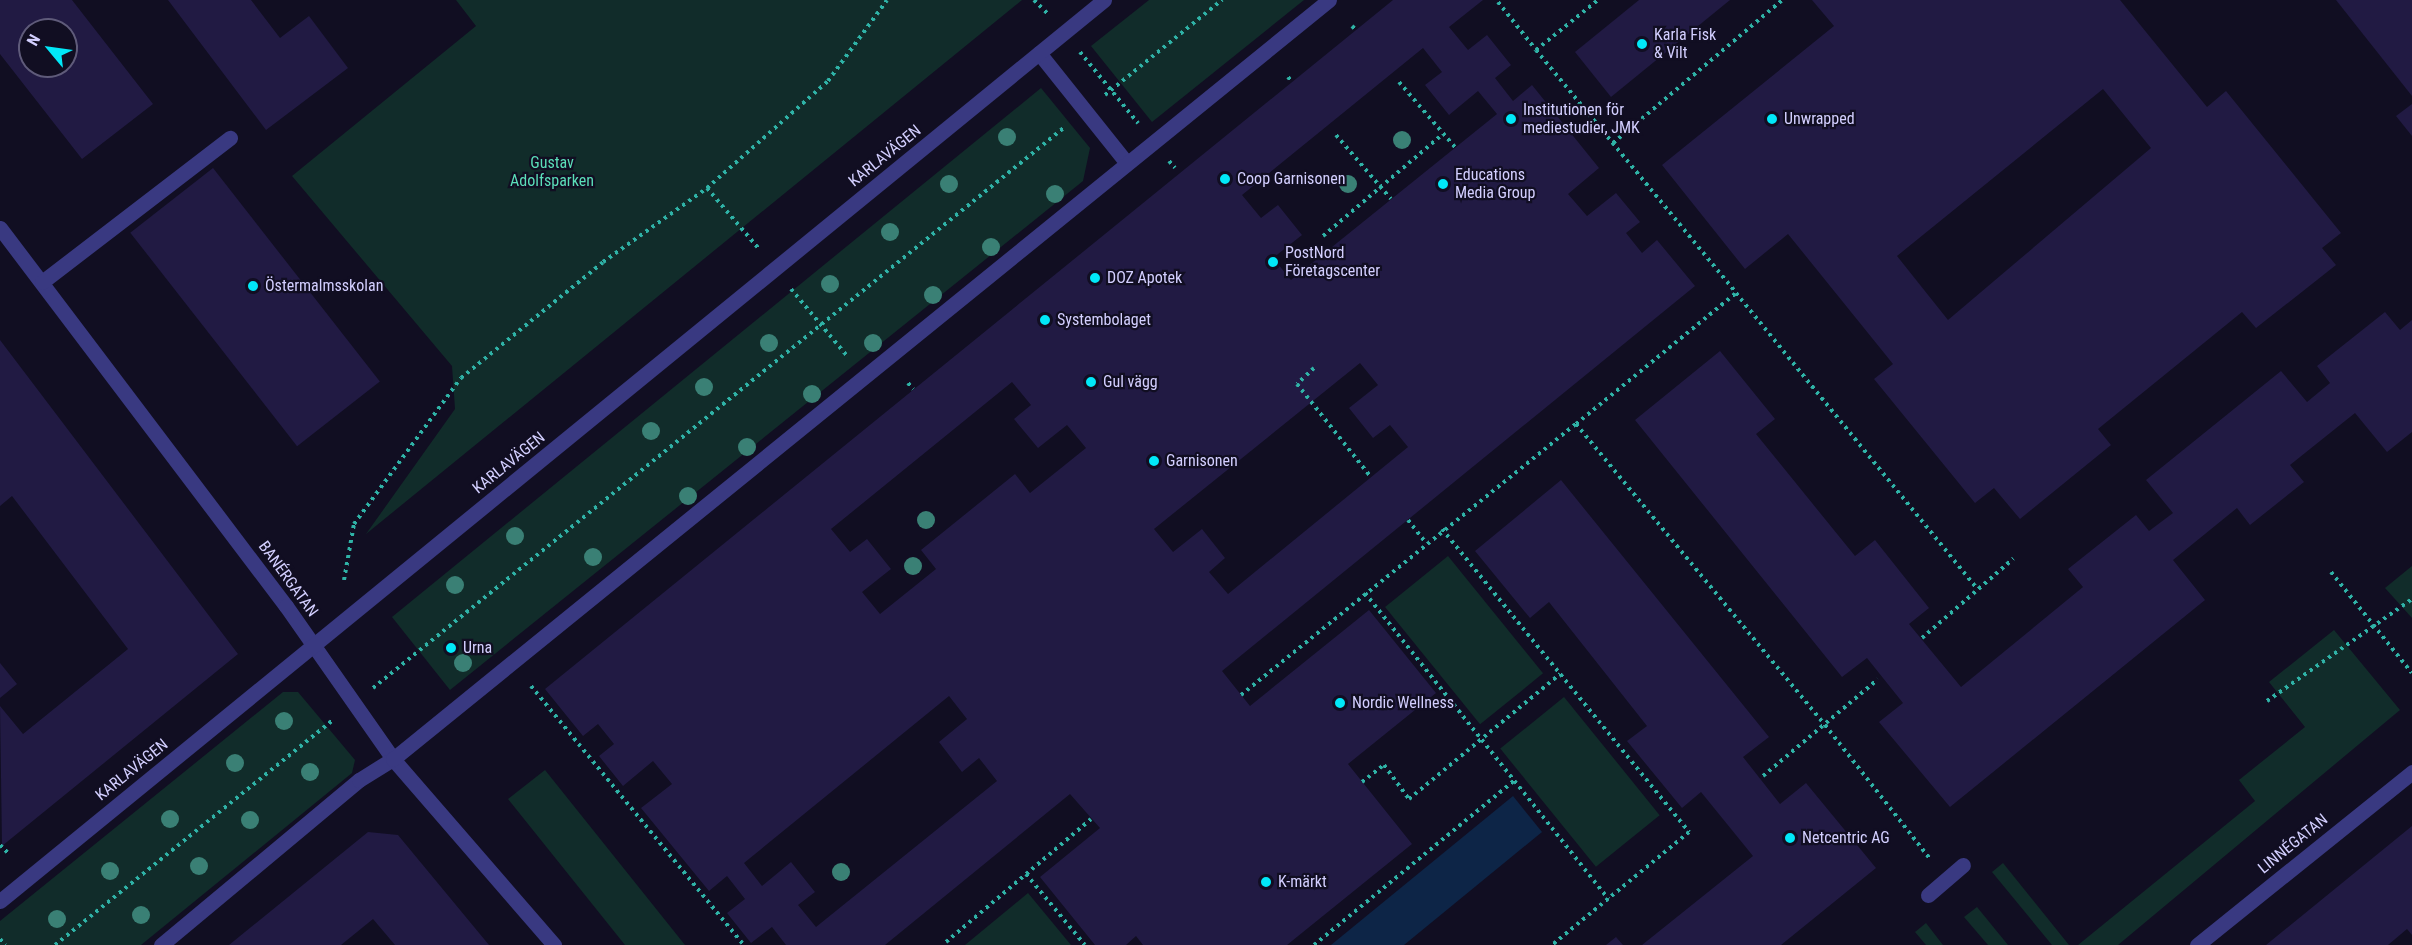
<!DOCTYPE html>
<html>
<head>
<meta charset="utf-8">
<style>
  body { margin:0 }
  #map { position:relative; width:2412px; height:945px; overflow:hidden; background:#110e22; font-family:"Roboto Condensed",sans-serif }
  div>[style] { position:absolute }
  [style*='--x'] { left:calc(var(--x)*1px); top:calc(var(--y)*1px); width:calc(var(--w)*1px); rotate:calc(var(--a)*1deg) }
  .green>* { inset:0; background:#112c2a; transform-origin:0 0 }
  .water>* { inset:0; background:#0d2547 }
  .building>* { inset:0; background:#211a43; transform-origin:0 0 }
  .path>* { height:4px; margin-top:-2px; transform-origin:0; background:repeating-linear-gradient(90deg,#2fb3a7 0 3px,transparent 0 7.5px) }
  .minor>* { height:15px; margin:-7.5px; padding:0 7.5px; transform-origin:7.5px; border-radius:7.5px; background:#393981 }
  .trees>* { width:18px; height:18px; margin:-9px; border-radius:50%; background:#3a8075 }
  .dots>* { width:16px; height:16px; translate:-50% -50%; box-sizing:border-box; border:3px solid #110e22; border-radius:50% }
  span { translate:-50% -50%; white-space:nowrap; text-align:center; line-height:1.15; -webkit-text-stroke:4.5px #110e22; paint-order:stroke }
  .poi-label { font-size:16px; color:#d3cfff }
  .left { translate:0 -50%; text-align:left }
  .street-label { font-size:16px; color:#d3cfff }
  .park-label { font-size:16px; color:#5bdeb9 }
  .north { position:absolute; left:18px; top:18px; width:60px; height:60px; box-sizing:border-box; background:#110e22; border:2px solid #5f5b7a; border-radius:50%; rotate:299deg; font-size:16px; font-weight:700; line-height:24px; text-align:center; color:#d3cfff }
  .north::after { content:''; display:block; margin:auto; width:21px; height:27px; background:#01e8f8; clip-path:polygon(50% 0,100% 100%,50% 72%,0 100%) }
</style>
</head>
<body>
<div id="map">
  <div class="green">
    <i style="clip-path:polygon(456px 0,1022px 0,366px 534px,455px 409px,452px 366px,292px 176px,476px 26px)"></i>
    <i style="clip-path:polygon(1149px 0,1304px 0,1152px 122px,1091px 46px)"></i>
    <i style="clip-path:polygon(1041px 88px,1090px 148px,1083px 181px,450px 690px,392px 617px)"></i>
    <i style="left:1448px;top:556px;width:151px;height:81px;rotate:51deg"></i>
    <i style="clip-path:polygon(2412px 566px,2412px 618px,2385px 588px)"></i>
    <i style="clip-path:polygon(2334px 630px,2400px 710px,2118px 945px,2078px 945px,2255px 801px,2239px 780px,2305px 727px,2269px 682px)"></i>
    <i style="clip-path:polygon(283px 692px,298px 692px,355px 760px,352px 773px,141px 945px,0 945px,0 921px)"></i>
    <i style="left:1564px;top:697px;width:152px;height:82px;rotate:51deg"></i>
    <i style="clip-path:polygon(545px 770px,685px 945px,625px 945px,508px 799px)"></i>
    <i style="clip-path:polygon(2003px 863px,2069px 945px,2052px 945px,1992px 872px)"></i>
    <i style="clip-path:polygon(1028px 893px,1071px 945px,965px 945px)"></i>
    <i style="clip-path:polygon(1977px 907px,2008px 945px,1988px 945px,1964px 917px)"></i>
    <i style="clip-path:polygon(1926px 923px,1943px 945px,1926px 945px,1915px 932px)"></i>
  </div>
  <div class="water">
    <i style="clip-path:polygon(1513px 796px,1542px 832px,1404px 945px,1331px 945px)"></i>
  </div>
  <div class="building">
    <i style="clip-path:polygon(evenodd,0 0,72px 0,153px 104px,82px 159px,0 54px,0 0,30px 30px,66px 30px,66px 66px,30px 66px,30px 30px)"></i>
    <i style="clip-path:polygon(168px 0,251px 0,280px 38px,309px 16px,348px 68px,266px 130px)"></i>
    <i style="clip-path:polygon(evenodd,1393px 0,1483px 0,1449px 27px,1468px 50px,1487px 35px,1511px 65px,1495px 78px,1513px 101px,1532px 85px,1599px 168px,1568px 194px,1587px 216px,1616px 193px,1640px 222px,1626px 233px,1642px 253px,1657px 240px,1695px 286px,1222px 671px,1250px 706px,1369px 610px,1436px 693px,1348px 764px,1412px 844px,1287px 945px,1143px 945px,1136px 936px,1126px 945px,1095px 945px,1040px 877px,1100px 828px,1070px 794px,885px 945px,786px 945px,772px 927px,751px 943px,727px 913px,745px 899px,727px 876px,709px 891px,641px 808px,672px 784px,653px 761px,623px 786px,599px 756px,614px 744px,598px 724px,583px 736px,545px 689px,1393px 0,1423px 48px,1442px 72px,1425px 85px,1449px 115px,1478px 91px,1497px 114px,1291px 280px,1273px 258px,1302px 235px,1278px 205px,1261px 218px,1242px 195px,1423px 48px,1393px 0,1360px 363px,1378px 385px,1349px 408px,1373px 438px,1390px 425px,1408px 447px,1228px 594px,1209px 572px,1225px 558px,1202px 529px,1173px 552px,1154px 529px,1360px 363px,1393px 0,1012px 382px,1031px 405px,1014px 419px,1038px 448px,1067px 425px,1086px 448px,1030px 493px,1015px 474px,921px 550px,936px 569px,880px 614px,862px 592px,891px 569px,867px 539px,850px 552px,831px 529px,1012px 382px,1393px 0,949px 696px,967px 719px,939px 742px,962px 772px,979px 758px,997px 781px,816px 927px,798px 905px,815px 892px,791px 862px,762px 886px,744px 863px,949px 696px)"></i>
    <i style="clip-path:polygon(1639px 0,1730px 0,1611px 97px,1575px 52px)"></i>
    <i style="clip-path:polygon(evenodd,1812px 0,2120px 0,2207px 107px,2226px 91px,2341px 233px,2322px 248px,2336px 265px,2256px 328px,2242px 312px,2098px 429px,2111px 445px,2020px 519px,1994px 488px,1975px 503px,1874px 379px,1893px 364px,1788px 234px,1745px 269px,1662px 165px,1834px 26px,1812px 0,2103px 89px,2151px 148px,1948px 320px,1897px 256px,2103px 89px)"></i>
    <i style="clip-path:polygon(2336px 0,2412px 0,2412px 96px)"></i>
    <i style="clip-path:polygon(2412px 104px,2412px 136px,2396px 116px)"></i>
    <i style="left:213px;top:168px;width:271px;height:105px;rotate:52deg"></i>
    <i style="clip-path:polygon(2385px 312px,2400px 330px,2412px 320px,2412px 432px,2387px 452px,2355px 413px,2290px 465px,2304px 482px,2250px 525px,2237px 508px,2173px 560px,2205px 600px,1950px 807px,1879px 722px,1903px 703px,1867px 658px,1842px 677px,1635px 420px,1720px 351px,1775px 419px,1756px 434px,1855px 556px,1875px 540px,1929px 608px,1909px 624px,1961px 687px,2083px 587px,2068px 569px,2136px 515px,2149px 531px,2173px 513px,2146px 480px,2281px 371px,2307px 402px,2330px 383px,2317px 366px)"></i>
    <i style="clip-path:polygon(0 340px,238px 654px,2px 846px,0 706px,23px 734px,128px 649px,12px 496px,0 506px)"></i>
    <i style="clip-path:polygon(1561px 480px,1769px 737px,1743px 757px,1780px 804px,1806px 783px,1876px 868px,1781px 945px,1642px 945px,1753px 856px,1701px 792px,1682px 808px,1627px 741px,1647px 726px,1549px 602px,1530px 618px,1475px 551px)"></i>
    <i style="clip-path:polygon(0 663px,17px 684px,0 698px)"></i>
    <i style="clip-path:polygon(2412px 826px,2412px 935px,2407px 929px,2388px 945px,2266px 945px)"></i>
    <i style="clip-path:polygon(368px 832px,398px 835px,489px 945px,395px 945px,373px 919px,341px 945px,229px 945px)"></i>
    <i style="clip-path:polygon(1616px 937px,1623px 945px,1606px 945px)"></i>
  </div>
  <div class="path">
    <i style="--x:1034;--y:0;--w:20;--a:45"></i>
    <i style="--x:1498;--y:2;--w:61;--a:51.6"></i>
    <i style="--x:1536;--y:50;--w:80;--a:-38.9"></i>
    <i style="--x:1352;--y:26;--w:6;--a:45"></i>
    <i style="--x:1536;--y:50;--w:315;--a:50.5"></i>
    <i style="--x:1080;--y:52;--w:92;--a:50.8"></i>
    <i style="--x:1288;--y:77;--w:6;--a:51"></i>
    <i style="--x:1399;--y:82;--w:86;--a:49.3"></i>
    <i style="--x:1105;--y:95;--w:151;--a:-39.1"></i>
    <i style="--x:1336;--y:135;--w:84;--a:49.3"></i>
    <i style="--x:1613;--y:143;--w:221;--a:-40.2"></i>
    <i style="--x:1169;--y:161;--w:9;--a:49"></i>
    <i style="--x:707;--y:188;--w:82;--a:49.5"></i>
    <i style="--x:1323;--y:236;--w:157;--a:-40.4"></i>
    <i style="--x:791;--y:289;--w:89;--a:50"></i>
    <i style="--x:1314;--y:368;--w:23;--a:137"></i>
    <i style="--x:1297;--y:384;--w:119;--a:51.5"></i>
    <i style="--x:908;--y:383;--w:8;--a:50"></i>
    <i style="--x:1576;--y:424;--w:207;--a:-39.3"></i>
    <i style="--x:1736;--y:293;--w:382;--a:50.8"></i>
    <i style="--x:1408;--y:520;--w:29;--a:52"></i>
    <i style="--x:1442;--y:529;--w:391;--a:50.8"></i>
    <i style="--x:1689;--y:832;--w:178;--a:140.5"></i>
    <i style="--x:2331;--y:572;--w:129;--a:51.3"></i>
    <i style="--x:344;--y:580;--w:57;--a:-79.9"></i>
    <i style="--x:354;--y:524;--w:181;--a:-53.8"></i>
    <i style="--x:461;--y:378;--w:183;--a:-39.2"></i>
    <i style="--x:603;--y:262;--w:128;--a:-35.4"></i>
    <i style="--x:707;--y:188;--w:162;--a:-41.5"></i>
    <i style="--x:828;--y:81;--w:100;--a:-53.9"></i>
    <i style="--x:1365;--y:593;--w:391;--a:51.5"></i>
    <i style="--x:1922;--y:638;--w:121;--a:-41"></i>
    <i style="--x:531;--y:686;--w:335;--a:50.6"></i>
    <i style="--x:373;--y:688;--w:892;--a:-39.04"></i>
    <i style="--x:1241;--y:695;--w:431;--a:-39"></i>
    <i style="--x:1576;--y:424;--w:391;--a:50.4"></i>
    <i style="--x:1825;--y:725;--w:172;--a:51.9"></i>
    <i style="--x:2267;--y:701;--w:177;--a:-35.1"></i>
    <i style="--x:1763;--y:776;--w:150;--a:-40.1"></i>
    <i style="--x:1362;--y:782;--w:28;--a:-38"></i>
    <i style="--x:1384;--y:765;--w:42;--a:53.7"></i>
    <i style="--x:1409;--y:799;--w:196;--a:-39.6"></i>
    <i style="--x:0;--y:845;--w:11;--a:45"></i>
    <i style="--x:1026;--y:874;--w:92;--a:50.3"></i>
    <i style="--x:0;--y:939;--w:8;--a:50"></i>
    <i style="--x:946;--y:942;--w:190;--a:-40.3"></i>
    <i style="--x:55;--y:945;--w:359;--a:-39"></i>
    <i style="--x:1314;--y:945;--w:259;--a:-39.4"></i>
  </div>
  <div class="minor">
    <i style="--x:1039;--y:53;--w:139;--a:51.4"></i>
    <i style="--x:0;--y:228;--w:474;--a:52.9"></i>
    <i style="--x:286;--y:606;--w:187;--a:55"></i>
    <i style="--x:393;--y:759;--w:246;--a:49.1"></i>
    <i style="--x:42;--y:282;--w:237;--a:-37.5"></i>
    <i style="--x:1928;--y:895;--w:46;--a:-40.6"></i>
    <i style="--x:0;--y:901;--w:1425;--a:-39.22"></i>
    <i style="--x:161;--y:945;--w:258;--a:-39.8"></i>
    <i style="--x:359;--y:780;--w:40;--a:-32"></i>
    <i style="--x:393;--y:759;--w:1205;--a:-39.04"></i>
    <i style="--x:2197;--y:945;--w:276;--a:-38.8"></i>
  </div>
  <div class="trees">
    <i style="left:1007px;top:137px"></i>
    <i style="left:1402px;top:140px"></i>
    <i style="left:949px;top:184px"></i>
    <i style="left:1348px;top:184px"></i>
    <i style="left:1055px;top:194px"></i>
    <i style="left:890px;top:232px"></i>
    <i style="left:991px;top:247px"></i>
    <i style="left:830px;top:284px"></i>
    <i style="left:933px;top:295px"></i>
    <i style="left:769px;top:343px"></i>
    <i style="left:873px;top:343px"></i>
    <i style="left:704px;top:387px"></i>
    <i style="left:812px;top:394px"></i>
    <i style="left:651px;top:431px"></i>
    <i style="left:747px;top:447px"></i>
    <i style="left:688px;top:496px"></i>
    <i style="left:926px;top:520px"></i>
    <i style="left:515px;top:536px"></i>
    <i style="left:593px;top:557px"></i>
    <i style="left:913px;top:566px"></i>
    <i style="left:455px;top:585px"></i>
    <i style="left:463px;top:663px"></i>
    <i style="left:284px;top:721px"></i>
    <i style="left:235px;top:763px"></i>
    <i style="left:310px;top:772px"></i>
    <i style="left:170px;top:819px"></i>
    <i style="left:250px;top:820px"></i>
    <i style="left:199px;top:866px"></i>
    <i style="left:110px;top:871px"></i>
    <i style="left:841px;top:872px"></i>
    <i style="left:141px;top:915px"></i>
    <i style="left:57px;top:919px"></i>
  </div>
  <div class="dots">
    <i style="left:1642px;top:44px;background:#01e8f8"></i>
    <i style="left:1511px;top:119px;background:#01e8f8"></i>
    <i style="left:1772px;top:119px;background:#01e8f8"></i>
    <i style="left:1225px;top:179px;background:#01e8f8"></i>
    <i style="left:1443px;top:184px;background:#01e8f8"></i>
    <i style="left:1273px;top:262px;background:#01e8f8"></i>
    <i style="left:1095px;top:278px;background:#01e8f8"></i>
    <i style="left:253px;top:286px;background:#01e8f8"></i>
    <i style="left:1045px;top:320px;background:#01e8f8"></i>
    <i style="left:1091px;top:382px;background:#01e8f8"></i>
    <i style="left:1154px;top:461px;background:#01e8f8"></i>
    <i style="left:451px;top:648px;background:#01e8f8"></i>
    <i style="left:1340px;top:703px;background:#01e8f8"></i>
    <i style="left:1790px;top:838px;background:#01e8f8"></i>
    <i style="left:1266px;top:882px;background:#01e8f8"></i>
  </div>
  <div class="poi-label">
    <span class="left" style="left:1654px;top:44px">Karla Fisk<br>&amp; Vilt</span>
    <span class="left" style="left:1523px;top:119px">Institutionen för<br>mediestudier, JMK</span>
    <span class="left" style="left:1784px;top:119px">Unwrapped</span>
    <span class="left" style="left:1455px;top:184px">Educations<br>Media Group</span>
    <span class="left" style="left:1237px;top:179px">Coop Garnisonen</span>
    <span class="left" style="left:1285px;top:262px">PostNord<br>Företagscenter</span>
    <span class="left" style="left:1107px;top:278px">DOZ Apotek</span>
    <span class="left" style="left:265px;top:286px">Östermalmsskolan</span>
    <span class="left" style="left:1057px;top:320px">Systembolaget</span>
    <span class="left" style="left:1103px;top:382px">Gul vägg</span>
    <span class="left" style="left:1166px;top:461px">Garnisonen</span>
    <span class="left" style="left:463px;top:648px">Urna</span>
    <span class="left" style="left:1352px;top:703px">Nordic Wellness</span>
    <span class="left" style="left:1802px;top:838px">Netcentric AG</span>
    <span class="left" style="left:1278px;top:882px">K-märkt</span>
  </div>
  <div class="street-label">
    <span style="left:885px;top:156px;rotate:-39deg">KARLAVÄGEN</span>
    <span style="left:509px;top:463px;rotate:-39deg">KARLAVÄGEN</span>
    <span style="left:288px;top:579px;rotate:54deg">BANÉRGATAN</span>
    <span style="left:132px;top:770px;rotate:-39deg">KARLAVÄGEN</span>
    <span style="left:2293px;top:844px;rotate:-39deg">LINNÉGATAN</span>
  </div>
  <div class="park-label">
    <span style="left:552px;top:172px">Gustav<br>Adolfsparken</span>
  </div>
  <div class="north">N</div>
</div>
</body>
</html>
